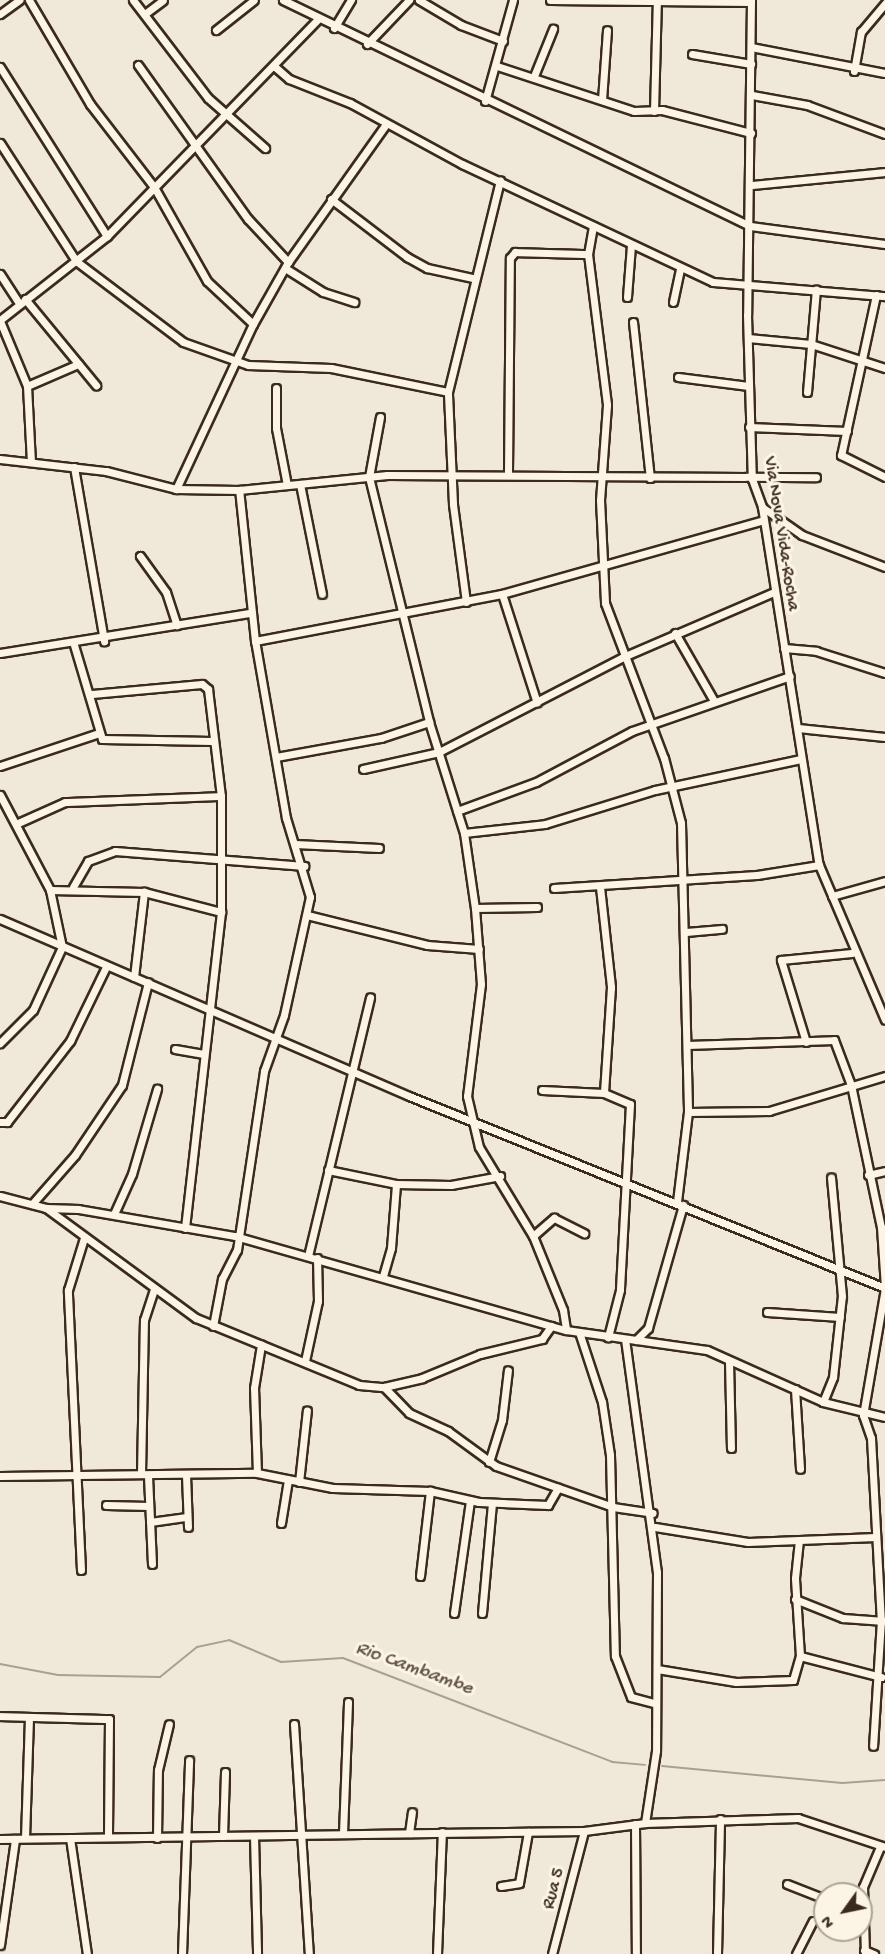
<!DOCTYPE html>
<html>
<head>
<meta charset="utf-8">
<style>
  body { margin:0 }
  #map { position:relative; width:885px; height:1954px; overflow:hidden; background:#f0e9d9; font-family:"Gochi Hand",sans-serif }
  div>[style] { position:absolute }
  [style*='--x'] { left:calc(var(--x)*1px); top:calc(var(--y)*1px); width:calc(var(--w)*1px); rotate:calc(var(--a)*1deg) }
  .stream>* { height:2px; margin:-1px; padding:0 1px; transform-origin:1px; border-radius:1px; background:#aaa091 }
  .roads { filter:drop-shadow(2px 0 #3b2a1e) drop-shadow(-2px 0 #3b2a1e) drop-shadow(0 2px #3b2a1e) drop-shadow(0 -2px #3b2a1e) }
  .street>* { height:7px; margin:-3.5px; padding:0 3.5px; transform-origin:3.5px; border-radius:3.5px; background:#fcf5e5 }
  span { translate:-50% -50%; white-space:nowrap; text-align:center; line-height:1.15; -webkit-text-stroke:6px #fcf5e5; paint-order:stroke }
  .street-label { font-size:18px; color:#3b2a1e }
  .water-label { font-size:20px; color:#625346; font-style:italic }
  .north { position:absolute; left:813px; top:1882px; width:60px; height:60px; box-sizing:border-box; background:#fcf5e5; border:2px solid #afa495; border-radius:50%; rotate:237deg; font-size:16px; font-weight:700; line-height:24px; text-align:center; color:#3b2a1e }
  .north::after { content:''; display:block; margin:auto; width:21px; height:27px; background:#3b2a1e; clip-path:polygon(50% 0,100% 100%,50% 72%,0 100%) }
</style>
</head>
<body>
<div id="map">
  <div class="stream">
    <i style="--x:0;--y:1664;--w:59;--a:10.7"></i>
    <i style="--x:58;--y:1675;--w:102;--a:1.1"></i>
    <i style="--x:160;--y:1677;--w:48;--a:-39"></i>
    <i style="--x:197;--y:1647;--w:33;--a:-12"></i>
    <i style="--x:229;--y:1640;--w:56;--a:22.9"></i>
    <i style="--x:281;--y:1662;--w:62;--a:-3.7"></i>
    <i style="--x:343;--y:1658;--w:288;--a:21.1"></i>
    <i style="--x:612;--y:1762;--w:33;--a:5"></i>
    <i style="--x:662;--y:1766;--w:181;--a:5.4"></i>
    <i style="--x:842;--y:1783;--w:43;--a:-4"></i>
  </div>
  <div class="roads">
    <div class="street">
      <i style="--x:29;--y:0;--w:121;--a:59.6"></i>
      <i style="--x:90;--y:104;--w:105;--a:52.4"></i>
      <i style="--x:154;--y:187;--w:108;--a:60.6"></i>
      <i style="--x:207;--y:281;--w:63;--a:43.1"></i>
      <i style="--x:133;--y:0;--w:123;--a:52.6"></i>
      <i style="--x:208;--y:98;--w:76;--a:41.3"></i>
      <i style="--x:283;--y:0;--w:519;--a:25.82"></i>
      <i style="--x:750;--y:226;--w:136;--a:7.6"></i>
      <i style="--x:419;--y:0;--w:49;--a:30.8"></i>
      <i style="--x:461;--y:25;--w:45;--a:20.9"></i>
      <i style="--x:550;--y:0;--w:201;--a:0.6"></i>
      <i style="--x:751;--y:0;--w:315;--a:90.7"></i>
      <i style="--x:747;--y:315;--w:164;--a:88.3"></i>
      <i style="--x:752;--y:479;--w:30;--a:70"></i>
      <i style="--x:762;--y:507;--w:363;--a:81"></i>
      <i style="--x:819;--y:865;--w:168;--a:66.9"></i>
      <i style="--x:146;--y:13;--w:21;--a:-37"></i>
      <i style="--x:0;--y:14;--w:24;--a:-36"></i>
      <i style="--x:334;--y:28;--w:33;--a:-59"></i>
      <i style="--x:216;--y:30;--w:48;--a:-38.3"></i>
      <i style="--x:367;--y:44;--w:61;--a:-46.3"></i>
      <i style="--x:751;--y:47;--w:136;--a:11"></i>
      <i style="--x:692;--y:54;--w:60;--a:9.6"></i>
      <i style="--x:138;--y:65;--w:189;--a:54.5"></i>
      <i style="--x:248;--y:219;--w:59;--a:47.1"></i>
      <i style="--x:274;--y:66;--w:20;--a:41"></i>
      <i style="--x:289;--y:79;--w:66;--a:21.5"></i>
      <i style="--x:350;--y:103;--w:128;--a:28.6"></i>
      <i style="--x:462;--y:164;--w:277;--a:25.2"></i>
      <i style="--x:713;--y:282;--w:173;--a:4.7"></i>
      <i style="--x:497;--y:66;--w:144;--a:18.2"></i>
      <i style="--x:634;--y:111;--w:28;--a:-2"></i>
      <i style="--x:662;--y:110;--w:92;--a:14.5"></i>
      <i style="--x:0;--y:67;--w:200;--a:57.7"></i>
      <i style="--x:854;--y:71;--w:40;--a:-80"></i>
      <i style="--x:861;--y:32;--w:38;--a:-50"></i>
      <i style="--x:534;--y:76;--w:51;--a:-68"></i>
      <i style="--x:752;--y:95;--w:56;--a:10.3"></i>
      <i style="--x:807;--y:105;--w:83;--a:20.4"></i>
      <i style="--x:602;--y:100;--w:70;--a:-85.9"></i>
      <i style="--x:485;--y:101;--w:105;--a:-74.5"></i>
      <i style="--x:654;--y:111;--w:111;--a:-88.5"></i>
      <i style="--x:0;--y:143;--w:140;--a:57.2"></i>
      <i style="--x:76;--y:261;--w:134;--a:37.1"></i>
      <i style="--x:183;--y:342;--w:69;--a:19.5"></i>
      <i style="--x:248;--y:365;--w:83;--a:2.1"></i>
      <i style="--x:331;--y:368;--w:119;--a:11.6"></i>
      <i style="--x:752;--y:185;--w:134;--a:-5.6"></i>
      <i style="--x:331;--y:199;--w:96;--a:37.3"></i>
      <i style="--x:407;--y:257;--w:23;--a:29"></i>
      <i style="--x:427;--y:268;--w:46;--a:12.5"></i>
      <i style="--x:593;--y:226;--w:28;--a:100"></i>
      <i style="--x:588;--y:254;--w:152;--a:82.8"></i>
      <i style="--x:607;--y:405;--w:95;--a:94.2"></i>
      <i style="--x:600;--y:500;--w:103;--a:87.2"></i>
      <i style="--x:605;--y:603;--w:166;--a:69.2"></i>
      <i style="--x:664;--y:758;--w:67;--a:75.3"></i>
      <i style="--x:681;--y:823;--w:289;--a:88.6"></i>
      <i style="--x:688;--y:1112;--w:91;--a:97"></i>
      <i style="--x:285;--y:268;--w:45;--a:32.3"></i>
      <i style="--x:323;--y:292;--w:33;--a:18"></i>
      <i style="--x:0;--y:274;--w:35;--a:57"></i>
      <i style="--x:876;--y:295;--w:164;--a:102.3"></i>
      <i style="--x:841;--y:455;--w:49;--a:26.6"></i>
      <i style="--x:627;--y:297;--w:52;--a:-85.6"></i>
      <i style="--x:25;--y:299;--w:112;--a:50.5"></i>
      <i style="--x:673;--y:302;--w:34;--a:-78"></i>
      <i style="--x:0;--y:320;--w:136;--a:-38.1"></i>
      <i style="--x:107;--y:236;--w:303;--a:-45.8"></i>
      <i style="--x:0;--y:321;--w:70;--a:67.4"></i>
      <i style="--x:27;--y:386;--w:76;--a:87"></i>
      <i style="--x:633;--y:322;--w:157;--a:83.8"></i>
      <i style="--x:748;--y:338;--w:63;--a:5.4"></i>
      <i style="--x:811;--y:344;--w:78;--a:18"></i>
      <i style="--x:678;--y:377;--w:71;--a:7.3"></i>
      <i style="--x:27;--y:386;--w:56;--a:-23.3"></i>
      <i style="--x:276;--y:388;--w:40;--a:90"></i>
      <i style="--x:276;--y:428;--w:58;--a:79.1"></i>
      <i style="--x:807;--y:392;--w:103;--a:-85"></i>
      <i style="--x:380;--y:417;--w:61;--a:100.4"></i>
      <i style="--x:369;--y:477;--w:252;--a:76.2"></i>
      <i style="--x:429;--y:722;--w:116;--a:72.5"></i>
      <i style="--x:464;--y:833;--w:76;--a:81.7"></i>
      <i style="--x:475;--y:908;--w:76;--a:85.5"></i>
      <i style="--x:481;--y:984;--w:113;--a:97.1"></i>
      <i style="--x:467;--y:1096;--w:52;--a:76.8"></i>
      <i style="--x:479;--y:1147;--w:104;--a:58.8"></i>
      <i style="--x:533;--y:1236;--w:80;--a:67.9"></i>
      <i style="--x:563;--y:1310;--w:20;--a:81"></i>
      <i style="--x:749;--y:427;--w:98;--a:2.3"></i>
      <i style="--x:0;--y:459;--w:107;--a:6.5"></i>
      <i style="--x:106;--y:471;--w:72;--a:14.4"></i>
      <i style="--x:176;--y:489;--w:63;--a:0.9"></i>
      <i style="--x:239;--y:490;--w:149;--a:-5.8"></i>
      <i style="--x:387;--y:475;--w:429;--a:0.3"></i>
      <i style="--x:74;--y:467;--w:177;--a:80.2"></i>
      <i style="--x:508;--y:473;--w:215;--a:-89.5"></i>
      <i style="--x:510;--y:258;--w:8;--a:-50"></i>
      <i style="--x:515;--y:252;--w:73;--a:1.6"></i>
      <i style="--x:300;--y:484;--w:112;--a:78.7"></i>
      <i style="--x:176;--y:489;--w:182;--a:-65"></i>
      <i style="--x:253;--y:324;--w:71;--a:-60.6"></i>
      <i style="--x:288;--y:262;--w:169;--a:-54.6"></i>
      <i style="--x:762;--y:507;--w:49;--a:35"></i>
      <i style="--x:802;--y:535;--w:89;--a:21.1"></i>
      <i style="--x:140;--y:556;--w:44;--a:54.2"></i>
      <i style="--x:166;--y:592;--w:35;--a:72"></i>
      <i style="--x:502;--y:594;--w:114;--a:72.2"></i>
      <i style="--x:466;--y:602;--w:99;--a:-97.6"></i>
      <i style="--x:453;--y:504;--w:112;--a:-92.6"></i>
      <i style="--x:448;--y:392;--w:218;--a:-76.2"></i>
      <i style="--x:675;--y:633;--w:76;--a:60.1"></i>
      <i style="--x:255;--y:641;--w:251;--a:-10.8"></i>
      <i style="--x:502;--y:594;--w:271;--a:-15.8"></i>
      <i style="--x:74;--y:645;--w:98;--a:73.4"></i>
      <i style="--x:102;--y:739;--w:110;--a:1"></i>
      <i style="--x:784;--y:648;--w:32;--a:5"></i>
      <i style="--x:816;--y:651;--w:72;--a:17.7"></i>
      <i style="--x:0;--y:653;--w:254;--a:-9.1"></i>
      <i style="--x:92;--y:694;--w:110;--a:-5.2"></i>
      <i style="--x:202;--y:684;--w:8;--a:40"></i>
      <i style="--x:208;--y:689;--w:108;--a:83.1"></i>
      <i style="--x:221;--y:796;--w:116;--a:90"></i>
      <i style="--x:221;--y:912;--w:318;--a:96.5"></i>
      <i style="--x:798;--y:728;--w:87;--a:5.9"></i>
      <i style="--x:276;--y:757;--w:107;--a:-10.3"></i>
      <i style="--x:381;--y:738;--w:51;--a:-18.4"></i>
      <i style="--x:0;--y:766;--w:104;--a:-18.4"></i>
      <i style="--x:363;--y:769;--w:78;--a:-12.6"></i>
      <i style="--x:439;--y:752;--w:207;--a:-27.3"></i>
      <i style="--x:623;--y:657;--w:164;--a:-23.3"></i>
      <i style="--x:0;--y:795;--w:107;--a:62.2"></i>
      <i style="--x:50;--y:890;--w:58;--a:78.1"></i>
      <i style="--x:62;--y:947;--w:69;--a:114.7"></i>
      <i style="--x:33;--y:1010;--w:47;--a:135"></i>
      <i style="--x:457;--y:811;--w:84;--a:-20.2"></i>
      <i style="--x:536;--y:782;--w:109;--a:-28"></i>
      <i style="--x:632;--y:731;--w:167;--a:-19.2"></i>
      <i style="--x:18;--y:823;--w:51;--a:-24.1"></i>
      <i style="--x:65;--y:802;--w:156;--a:-2.2"></i>
      <i style="--x:464;--y:833;--w:81;--a:-6.3"></i>
      <i style="--x:545;--y:824;--w:115;--a:-17.2"></i>
      <i style="--x:655;--y:790;--w:149;--a:-12"></i>
      <i style="--x:295;--y:844;--w:84;--a:2.7"></i>
      <i style="--x:73;--y:887;--w:30;--a:-60"></i>
      <i style="--x:88;--y:861;--w:29;--a:-20"></i>
      <i style="--x:115;--y:851;--w:190;--a:4.5"></i>
      <i style="--x:600;--y:887;--w:101;--a:83.7"></i>
      <i style="--x:611;--y:987;--w:106;--a:93.8"></i>
      <i style="--x:554;--y:888;--w:203;--a:-3.7"></i>
      <i style="--x:757;--y:875;--w:63;--a:-9.2"></i>
      <i style="--x:50;--y:890;--w:94;--a:1.2"></i>
      <i style="--x:144;--y:892;--w:80;--a:14.6"></i>
      <i style="--x:832;--y:896;--w:55;--a:-15.8"></i>
      <i style="--x:475;--y:908;--w:62;--a:-0.9"></i>
      <i style="--x:307;--y:915;--w:124;--a:14"></i>
      <i style="--x:427;--y:945;--w:52;--a:4.4"></i>
      <i style="--x:0;--y:919;--w:446;--a:23.4"></i>
      <i style="--x:409;--y:1096;--w:513;--a:21.97"></i>
      <i style="--x:686;--y:932;--w:36;--a:-5"></i>
      <i style="--x:134;--y:977;--w:86;--a:-83.3"></i>
      <i style="--x:806;--y:1042;--w:86;--a:-107"></i>
      <i style="--x:781;--y:960;--w:71;--a:-5.6"></i>
      <i style="--x:687;--y:1045;--w:147;--a:-1.9"></i>
      <i style="--x:834;--y:1040;--w:48;--a:69.3"></i>
      <i style="--x:851;--y:1085;--w:145;--a:78.1"></i>
      <i style="--x:881;--y:1227;--w:61;--a:86.2"></i>
      <i style="--x:885;--y:1288;--w:129;--a:99.8"></i>
      <i style="--x:863;--y:1415;--w:24;--a:71"></i>
      <i style="--x:871;--y:1438;--w:182;--a:86.9"></i>
      <i style="--x:881;--y:1620;--w:126;--a:93.6"></i>
      <i style="--x:175;--y:1049;--w:29;--a:10"></i>
      <i style="--x:542;--y:1090;--w:62;--a:2.8"></i>
      <i style="--x:604;--y:1093;--w:28;--a:23"></i>
      <i style="--x:630;--y:1104;--w:186;--a:93.1"></i>
      <i style="--x:620;--y:1290;--w:49;--a:104.3"></i>
      <i style="--x:688;--y:1112;--w:81;--a:-0.7"></i>
      <i style="--x:769;--y:1111;--w:121;--a:-16.8"></i>
      <i style="--x:0;--y:1122;--w:7;--a:0"></i>
      <i style="--x:7;--y:1122;--w:103;--a:-52.1"></i>
      <i style="--x:70;--y:1041;--w:82;--a:-64.1"></i>
      <i style="--x:328;--y:1170;--w:69;--a:11.6"></i>
      <i style="--x:396;--y:1184;--w:55;--a:1"></i>
      <i style="--x:451;--y:1185;--w:50;--a:-10.4"></i>
      <i style="--x:868;--y:1175;--w:17;--a:-13"></i>
      <i style="--x:0;--y:1196;--w:48;--a:14.6"></i>
      <i style="--x:46;--y:1208;--w:32;--a:2"></i>
      <i style="--x:78;--y:1209;--w:159;--a:9.8"></i>
      <i style="--x:235;--y:1236;--w:344;--a:15.9"></i>
      <i style="--x:566;--y:1330;--w:142;--a:8.1"></i>
      <i style="--x:707;--y:1350;--w:127;--a:24.1"></i>
      <i style="--x:823;--y:1402;--w:64;--a:13.6"></i>
      <i style="--x:32;--y:1204;--w:65;--a:-48.7"></i>
      <i style="--x:75;--y:1155;--w:84;--a:-56.1"></i>
      <i style="--x:122;--y:1085;--w:106;--a:-75.8"></i>
      <i style="--x:46;--y:1208;--w:186;--a:36.3"></i>
      <i style="--x:196;--y:1318;--w:176;--a:22.3"></i>
      <i style="--x:359;--y:1385;--w:25;--a:5"></i>
      <i style="--x:384;--y:1387;--w:39;--a:-13"></i>
      <i style="--x:422;--y:1378;--w:63;--a:-22.5"></i>
      <i style="--x:480;--y:1354;--w:64;--a:-13.6"></i>
      <i style="--x:542;--y:1339;--w:16;--a:-55"></i>
      <i style="--x:114;--y:1214;--w:44;--a:-65.8"></i>
      <i style="--x:132;--y:1174;--w:89;--a:-73.6"></i>
      <i style="--x:533;--y:1236;--w:28;--a:-41"></i>
      <i style="--x:554;--y:1218;--w:34;--a:27"></i>
      <i style="--x:308;--y:1256;--w:266;--a:-76.5"></i>
      <i style="--x:383;--y:1276;--w:29;--a:-74"></i>
      <i style="--x:391;--y:1248;--w:64;--a:-85.5"></i>
      <i style="--x:767;--y:1312;--w:73;--a:3.9"></i>
      <i style="--x:213;--y:1326;--w:48;--a:-79.2"></i>
      <i style="--x:222;--y:1279;--w:33;--a:-63"></i>
      <i style="--x:237;--y:1250;--w:181;--a:-81.4"></i>
      <i style="--x:264;--y:1071;--w:59;--a:-70.3"></i>
      <i style="--x:284;--y:1015;--w:121;--a:-77.6"></i>
      <i style="--x:310;--y:897;--w:83;--a:-106.9"></i>
      <i style="--x:286;--y:818;--w:180;--a:-99.9"></i>
      <i style="--x:255;--y:641;--w:152;--a:-96"></i>
      <i style="--x:579;--y:1332;--w:74;--a:71.8"></i>
      <i style="--x:602;--y:1402;--w:54;--a:81.4"></i>
      <i style="--x:610;--y:1455;--w:201;--a:88.6"></i>
      <i style="--x:615;--y:1656;--w:44;--a:68.7"></i>
      <i style="--x:631;--y:1697;--w:23;--a:15"></i>
      <i style="--x:625;--y:1339;--w:235;--a:82.2"></i>
      <i style="--x:657;--y:1572;--w:179;--a:90.3"></i>
      <i style="--x:656;--y:1751;--w:73;--a:98.7"></i>
      <i style="--x:636;--y:1340;--w:17;--a:-45"></i>
      <i style="--x:648;--y:1328;--w:128;--a:-74.1"></i>
      <i style="--x:305;--y:1361;--w:61;--a:-77.8"></i>
      <i style="--x:318;--y:1301;--w:43;--a:-91.3"></i>
      <i style="--x:729;--y:1361;--w:87;--a:88.7"></i>
      <i style="--x:384;--y:1387;--w:36;--a:46"></i>
      <i style="--x:409;--y:1413;--w:43;--a:24.8"></i>
      <i style="--x:448;--y:1431;--w:59;--a:36.1"></i>
      <i style="--x:496;--y:1466;--w:124;--a:19.3"></i>
      <i style="--x:613;--y:1507;--w:40;--a:8.5"></i>
      <i style="--x:795;--y:1389;--w:80;--a:86.4"></i>
      <i style="--x:823;--y:1402;--w:27;--a:-68"></i>
      <i style="--x:833;--y:1377;--w:81;--a:-83.7"></i>
      <i style="--x:842;--y:1296;--w:119;--a:-95.3"></i>
      <i style="--x:489;--y:1462;--w:44;--a:-72.8"></i>
      <i style="--x:502;--y:1420;--w:50;--a:-83.2"></i>
      <i style="--x:257;--y:1473;--w:85;--a:-92"></i>
      <i style="--x:254;--y:1388;--w:44;--a:-80.8"></i>
      <i style="--x:141;--y:1474;--w:154;--a:-88.9"></i>
      <i style="--x:144;--y:1320;--w:32;--a:-72"></i>
      <i style="--x:186;--y:1475;--w:52;--a:87.8"></i>
      <i style="--x:0;--y:1476;--w:257;--a:-0.7"></i>
      <i style="--x:257;--y:1473;--w:77;--a:11.2"></i>
      <i style="--x:333;--y:1488;--w:97;--a:1.8"></i>
      <i style="--x:430;--y:1491;--w:50;--a:12.7"></i>
      <i style="--x:479;--y:1502;--w:69;--a:2.5"></i>
      <i style="--x:548;--y:1505;--w:20;--a:-60"></i>
      <i style="--x:148;--y:1476;--w:88;--a:87.4"></i>
      <i style="--x:299;--y:1482;--w:72;--a:-83.7"></i>
      <i style="--x:106;--y:1505;--w:43;--a:1.3"></i>
      <i style="--x:150;--y:1522;--w:37;--a:-8"></i>
      <i style="--x:281;--y:1523;--w:44;--a:-80.8"></i>
      <i style="--x:655;--y:1527;--w:94;--a:9.2"></i>
      <i style="--x:748;--y:1542;--w:128;--a:-2.2"></i>
      <i style="--x:81;--y:1570;--w:280;--a:-92.7"></i>
      <i style="--x:68;--y:1290;--w:54;--a:-72.9"></i>
      <i style="--x:420;--y:1576;--w:86;--a:-83.3"></i>
      <i style="--x:795;--y:1599;--w:52;--a:21.6"></i>
      <i style="--x:843;--y:1618;--w:41;--a:4.2"></i>
      <i style="--x:454;--y:1613;--w:114;--a:-81.9"></i>
      <i style="--x:482;--y:1613;--w:110;--a:-84.8"></i>
      <i style="--x:800;--y:1656;--w:84;--a:14.5"></i>
      <i style="--x:657;--y:1669;--w:80;--a:9.3"></i>
      <i style="--x:736;--y:1682;--w:57;--a:-2"></i>
      <i style="--x:793;--y:1680;--w:25;--a:-74"></i>
      <i style="--x:800;--y:1656;--w:78;--a:-93.7"></i>
      <i style="--x:795;--y:1578;--w:37;--a:-84"></i>
      <i style="--x:0;--y:1716;--w:109;--a:1.6"></i>
      <i style="--x:109;--y:1719;--w:118;--a:90.5"></i>
      <i style="--x:294;--y:1724;--w:230;--a:86.3"></i>
      <i style="--x:635;--y:1824;--w:130;--a:89.6"></i>
      <i style="--x:343;--y:1833;--w:131;--a:-87.8"></i>
      <i style="--x:409;--y:1833;--w:21;--a:-82"></i>
      <i style="--x:223;--y:1836;--w:64;--a:-88.2"></i>
      <i style="--x:254;--y:1836;--w:118;--a:88.5"></i>
      <i style="--x:25;--y:1838;--w:121;--a:-88.1"></i>
      <i style="--x:70;--y:1838;--w:117;--a:81.7"></i>
      <i style="--x:157;--y:1838;--w:68;--a:-89.2"></i>
      <i style="--x:158;--y:1770;--w:47;--a:-76.6"></i>
      <i style="--x:0;--y:1839;--w:584;--a:-0.78"></i>
      <i style="--x:584;--y:1831;--w:62;--a:-7.5"></i>
      <i style="--x:645;--y:1823;--w:153;--a:-1.9"></i>
      <i style="--x:798;--y:1818;--w:92;--a:18.4"></i>
      <i style="--x:787;--y:1884;--w:41;--a:21.5"></i>
      <i style="--x:501;--y:1886;--w:18;--a:-9"></i>
      <i style="--x:519;--y:1883;--w:52;--a:-80"></i>
      <i style="--x:0;--y:1945;--w:107;--a:-81.9"></i>
      <i style="--x:864;--y:1950;--w:11;--a:22"></i>
      <i style="--x:182;--y:1954;--w:194;--a:-87.9"></i>
      <i style="--x:437;--y:1954;--w:122;--a:-87.7"></i>
      <i style="--x:552;--y:1954;--w:127;--a:-75.4"></i>
      <i style="--x:717;--y:1954;--w:135;--a:-88.7"></i>
      <i style="--x:796;--y:1954;--w:37;--a:-63"></i>
      <i style="--x:865;--y:1954;--w:67;--a:-91.7"></i>
      <i style="--x:863;--y:1887;--w:43;--a:-67"></i>
    </div>
  </div>
  <div class="street-label">
    <span style="left:780px;top:534px;rotate:81deg">Via Nova Vida-Rocha</span>
    <span style="left:555px;top:1889px;rotate:-75deg">Rua 5</span>
  </div>
  <div class="water-label">
    <span style="left:414px;top:1669px;rotate:20deg">Rio Cambambe</span>
  </div>
  <div class="north">N</div>
</div>
</body>
</html>
